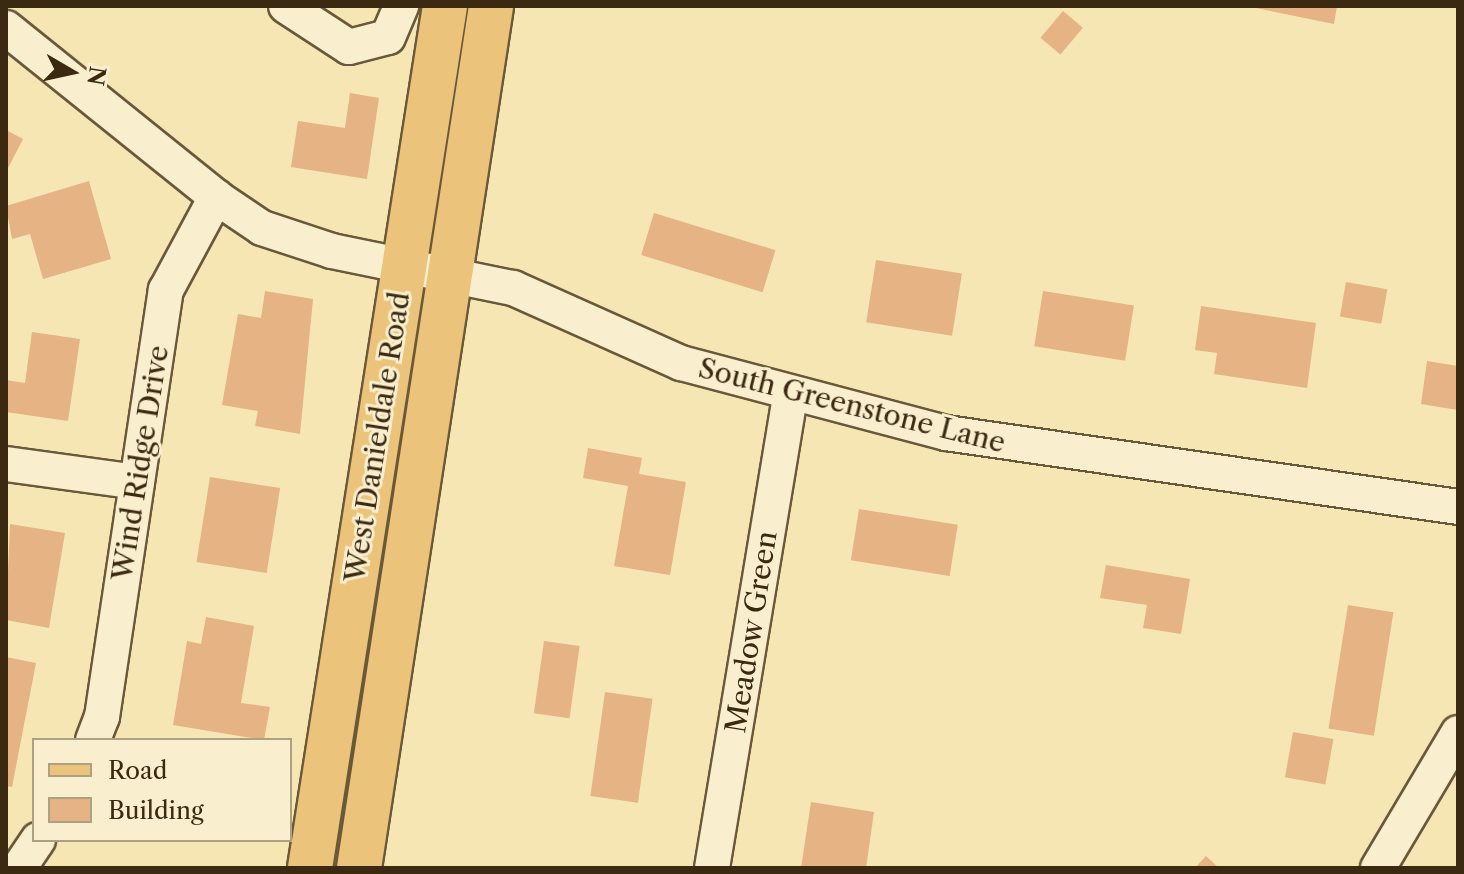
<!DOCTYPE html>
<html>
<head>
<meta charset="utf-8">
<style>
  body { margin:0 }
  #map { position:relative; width:1464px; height:874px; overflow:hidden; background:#f6e6b3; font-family:"Libre Caslon Text",serif }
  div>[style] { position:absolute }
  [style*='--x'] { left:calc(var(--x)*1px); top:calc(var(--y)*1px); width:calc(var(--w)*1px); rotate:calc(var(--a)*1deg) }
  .building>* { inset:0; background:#e5b384; transform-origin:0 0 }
  .roads { filter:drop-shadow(2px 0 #6a583a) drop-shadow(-2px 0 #6a583a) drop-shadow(0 2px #6a583a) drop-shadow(0 -2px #6a583a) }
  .minor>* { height:34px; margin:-17px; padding:0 17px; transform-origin:17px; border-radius:17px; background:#f9efce }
  .major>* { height:44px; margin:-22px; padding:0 22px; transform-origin:22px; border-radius:22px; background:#ebc37a }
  span { translate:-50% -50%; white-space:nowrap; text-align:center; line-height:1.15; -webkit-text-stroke:6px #f9efce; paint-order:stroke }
  .street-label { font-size:28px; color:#3b2912 }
  .frame { position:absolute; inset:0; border:8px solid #3b2912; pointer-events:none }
  .legend { position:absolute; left:32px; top:738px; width:260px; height:104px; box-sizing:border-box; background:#f9efce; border:2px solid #ada083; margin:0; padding:10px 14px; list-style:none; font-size:24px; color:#3b2912 }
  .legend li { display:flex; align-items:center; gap:16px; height:40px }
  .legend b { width:40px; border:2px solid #ada083 }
  .north { position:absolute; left:32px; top:32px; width:80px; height:80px; -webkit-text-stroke:6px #f9efce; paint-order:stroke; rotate:99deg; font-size:22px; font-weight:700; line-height:32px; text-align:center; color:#3b2912 }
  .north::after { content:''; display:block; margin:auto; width:28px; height:36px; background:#3b2912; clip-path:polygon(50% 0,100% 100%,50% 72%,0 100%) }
</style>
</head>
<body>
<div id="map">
  <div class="building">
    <i style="clip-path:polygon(1246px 6px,1337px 6px,1334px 24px)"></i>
    <i style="left:1063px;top:11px;width:26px;height:35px;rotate:40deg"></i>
    <i style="clip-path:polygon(350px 93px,379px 98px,367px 179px,291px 167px,298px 121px,345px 128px)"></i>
    <i style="clip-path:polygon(6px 130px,23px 139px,6px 172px)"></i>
    <i style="clip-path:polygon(89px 181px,111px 259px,43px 279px,30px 234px,12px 239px,6px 206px)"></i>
    <i style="left:654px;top:213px;width:127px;height:44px;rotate:17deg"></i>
    <i style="left:876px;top:260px;width:87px;height:63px;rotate:9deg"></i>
    <i style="left:1346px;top:282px;width:42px;height:35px;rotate:10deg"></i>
    <i style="clip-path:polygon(265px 291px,313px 299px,300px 434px,255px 426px,258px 411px,222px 405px,238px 314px,261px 318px)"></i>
    <i style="left:1043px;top:291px;width:92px;height:56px;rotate:9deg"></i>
    <i style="clip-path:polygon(1201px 306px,1316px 323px,1307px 388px,1214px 374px,1217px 353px,1195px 350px)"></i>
    <i style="clip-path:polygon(32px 332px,80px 339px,68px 421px,6px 412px,6px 380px,25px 383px)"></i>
    <i style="clip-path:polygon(1427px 361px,1458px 366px,1458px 410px,1421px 404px)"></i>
    <i style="clip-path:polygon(588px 448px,642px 458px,639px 474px,686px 482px,670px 575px,614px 566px,628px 486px,583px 478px)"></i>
    <i style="left:210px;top:477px;width:71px;height:86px;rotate:9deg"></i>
    <i style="left:859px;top:509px;width:100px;height:52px;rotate:9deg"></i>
    <i style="clip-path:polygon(10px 524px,65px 533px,49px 628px,6px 620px)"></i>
    <i style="clip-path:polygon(1106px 565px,1190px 579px,1181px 634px,1143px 628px,1147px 605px,1100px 598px)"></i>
    <i style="left:1348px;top:605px;width:46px;height:125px;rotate:9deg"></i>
    <i style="clip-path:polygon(206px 617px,254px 626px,241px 703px,270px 707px,264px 740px,173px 725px,187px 641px,201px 644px)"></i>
    <i style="left:544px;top:641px;width:36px;height:73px;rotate:8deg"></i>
    <i style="clip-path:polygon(6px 657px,36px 663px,12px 787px,6px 786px)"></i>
    <i style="left:605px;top:692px;width:48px;height:105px;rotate:8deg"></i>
    <i style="left:1293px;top:732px;width:41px;height:46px;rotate:10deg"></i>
    <i style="clip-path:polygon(811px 802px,874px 812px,866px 868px,801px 868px)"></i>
    <i style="clip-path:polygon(1206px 856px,1219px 868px,1195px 868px)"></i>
  </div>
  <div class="roads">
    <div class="minor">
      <i style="--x:286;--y:6;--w:75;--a:33.1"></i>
      <i style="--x:349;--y:47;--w:40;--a:-14.4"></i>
      <i style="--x:388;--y:37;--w:34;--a:-67"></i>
      <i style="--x:6;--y:28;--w:270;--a:38.8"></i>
      <i style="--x:216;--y:197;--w:55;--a:34"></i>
      <i style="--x:262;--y:228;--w:74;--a:18.2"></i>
      <i style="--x:332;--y:251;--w:185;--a:11.6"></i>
      <i style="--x:513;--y:288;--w:184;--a:24.1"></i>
      <i style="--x:681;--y:363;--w:274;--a:14.8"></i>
      <i style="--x:946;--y:433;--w:517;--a:8.22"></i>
      <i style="--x:6;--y:464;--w:132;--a:7.8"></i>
      <i style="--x:93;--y:740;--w:25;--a:-69"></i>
      <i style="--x:102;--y:717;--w:432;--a:-81.5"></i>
      <i style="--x:166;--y:290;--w:106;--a:-61.7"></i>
      <i style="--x:19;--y:868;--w:34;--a:-56"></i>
      <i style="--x:712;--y:868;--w:478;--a:-80.6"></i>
      <i style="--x:1378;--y:868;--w:157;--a:-59.3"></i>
    </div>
    <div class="major">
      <i style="--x:310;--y:868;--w:873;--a:-81.1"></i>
      <i style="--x:359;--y:868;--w:872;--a:-81.29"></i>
    </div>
  </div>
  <div class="street-label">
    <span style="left:852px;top:405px;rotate:14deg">South Greenstone Lane</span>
    <span style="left:377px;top:437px;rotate:-81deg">West Danieldale Road</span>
    <span style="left:140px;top:463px;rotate:-81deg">Wind Ridge Drive</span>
    <span style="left:751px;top:632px;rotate:-81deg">Meadow Green</span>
  </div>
  <div class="frame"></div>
  <ul class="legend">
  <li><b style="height:10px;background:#ebc37a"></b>Road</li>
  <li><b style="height:22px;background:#e5b384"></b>Building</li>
  </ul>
  <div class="north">N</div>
</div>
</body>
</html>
